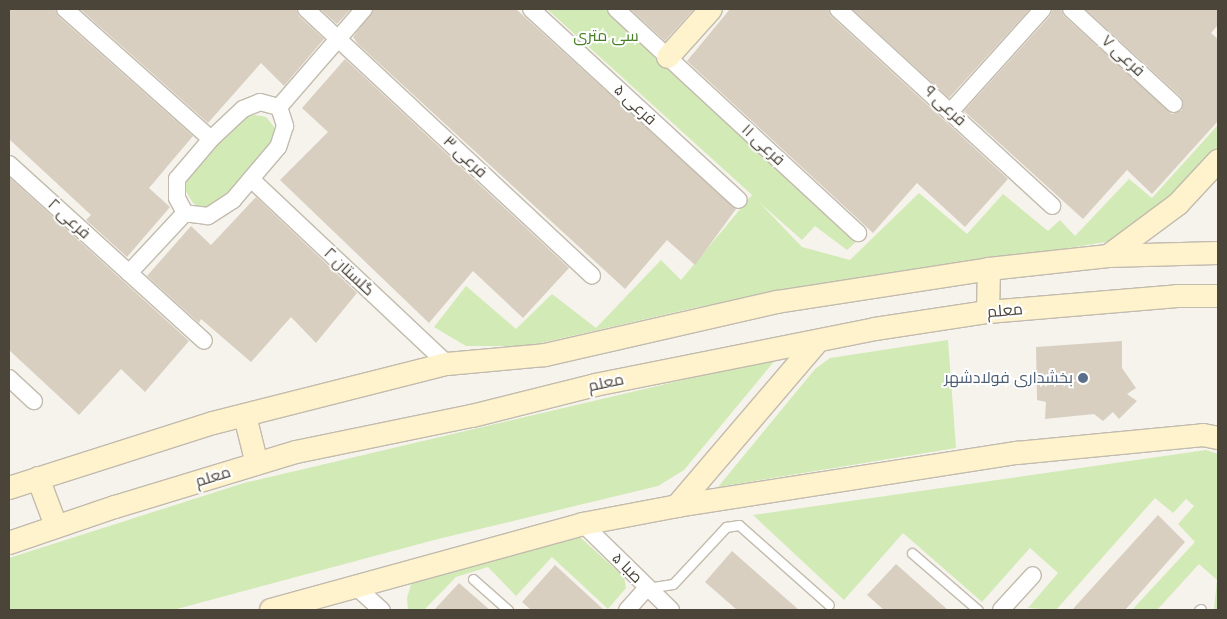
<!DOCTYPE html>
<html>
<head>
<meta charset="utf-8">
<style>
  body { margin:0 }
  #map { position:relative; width:1227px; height:619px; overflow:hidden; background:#f6f3ec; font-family:"Nunito Sans",Cairo,sans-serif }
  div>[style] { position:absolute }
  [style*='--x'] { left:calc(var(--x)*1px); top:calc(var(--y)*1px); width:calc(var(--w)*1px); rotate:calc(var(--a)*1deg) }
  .green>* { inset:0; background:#d2eab5 }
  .building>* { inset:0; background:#d8cfc1 }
  .roads { filter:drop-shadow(1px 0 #c2bbae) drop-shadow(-1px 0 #c2bbae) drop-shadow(0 1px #c2bbae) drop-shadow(0 -1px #c2bbae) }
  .lane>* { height:9px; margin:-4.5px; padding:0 4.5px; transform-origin:4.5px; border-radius:4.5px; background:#fff }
  .street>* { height:16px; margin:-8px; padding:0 8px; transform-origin:8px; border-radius:8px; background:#fff }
  .secondary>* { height:22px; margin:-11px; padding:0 11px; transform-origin:11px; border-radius:11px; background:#fff3cd }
  .dots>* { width:14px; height:14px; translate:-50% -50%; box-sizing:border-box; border:2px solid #fff; border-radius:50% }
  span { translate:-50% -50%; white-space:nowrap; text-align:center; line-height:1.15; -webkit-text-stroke:4px #fff; paint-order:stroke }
  .park-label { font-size:16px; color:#4a7f2a }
  .street-label { font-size:16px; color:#4b4439 }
  .service-label { font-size:16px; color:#4e5e75 }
  .right { translate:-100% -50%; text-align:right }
  .frame { position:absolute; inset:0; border:10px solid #4b4439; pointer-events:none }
</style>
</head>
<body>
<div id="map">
  <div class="green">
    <i style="clip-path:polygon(547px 9px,605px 9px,857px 241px,847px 250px,815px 226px,802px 240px,759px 202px,802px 247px,850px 260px,919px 193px,967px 234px,1003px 194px,1048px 231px,1060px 220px,1075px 236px,1129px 179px,1152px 198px,1218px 125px,1218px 153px,1166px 204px,1112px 241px,698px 307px,528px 346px,466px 346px,434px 327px,466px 286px,516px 329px,552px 294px,596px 328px,661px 260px,681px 280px,752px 195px)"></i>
    <i style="clip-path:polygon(255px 115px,266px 117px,276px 129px,274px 145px,227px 198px,212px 206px,201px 208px,193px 203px,185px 190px,187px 178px,210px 151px,247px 117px)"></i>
    <i style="clip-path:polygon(948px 340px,956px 448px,718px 487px,815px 369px,830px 358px)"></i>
    <i style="clip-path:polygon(777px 358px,684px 470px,658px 486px,438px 539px,173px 610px,9px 610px,9px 558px,244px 483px)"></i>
    <i style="clip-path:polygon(1206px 450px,1218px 454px,1218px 610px,1214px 610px,1217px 580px,1199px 564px,1157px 610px,1132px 610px,1195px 542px,1178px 524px,1194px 506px,1186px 499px,1173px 513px,1155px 498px,1056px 610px,1028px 608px,1058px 573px,1030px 548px,982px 602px,903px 533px,844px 600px,753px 515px)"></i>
    <i style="clip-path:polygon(572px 535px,581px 538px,624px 577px,626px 588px,608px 609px,552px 557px,516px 596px,488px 567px,456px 577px,424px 610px,408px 610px,407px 598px,412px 581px)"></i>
  </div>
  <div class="building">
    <i style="clip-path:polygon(9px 9px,55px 9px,58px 16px,193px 136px,149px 188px,170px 207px,127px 257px,86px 220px,91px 215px,9px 139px)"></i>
    <i style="clip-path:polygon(80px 9px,296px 9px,299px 16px,324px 39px,284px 86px,261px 63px,208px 123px)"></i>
    <i style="clip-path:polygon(320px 9px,351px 9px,337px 24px)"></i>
    <i style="clip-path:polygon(374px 9px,516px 9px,736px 209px,695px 265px,667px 240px,625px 289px,358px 44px,353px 37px)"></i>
    <i style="clip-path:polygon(630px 9px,694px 9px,665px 41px)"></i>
    <i style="clip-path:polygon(730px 9px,828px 9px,831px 16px,1008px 179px,965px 227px,917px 183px,873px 233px,687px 61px)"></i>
    <i style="clip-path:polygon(852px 9px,1030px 9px,949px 98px)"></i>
    <i style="clip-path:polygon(1053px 9px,1061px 9px,1064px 16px,1172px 114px,1182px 110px,1181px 97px,1085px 9px,1218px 9px,1218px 25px,1211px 33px,1218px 39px,1218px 121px,1152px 194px,1127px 170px,1083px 219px,964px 111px,1050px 16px)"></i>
    <i style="clip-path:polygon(345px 59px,569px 268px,523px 318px,473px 271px,429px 323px,280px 180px,328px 132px,302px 108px)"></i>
    <i style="clip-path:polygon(9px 177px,189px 341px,145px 392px,121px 369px,79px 415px,9px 350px)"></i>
    <i style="clip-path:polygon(256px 197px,357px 293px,316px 343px,291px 317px,251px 362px,201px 319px,199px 323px,147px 276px,191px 226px,211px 245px)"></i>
    <i style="clip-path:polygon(1122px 341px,1122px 368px,1136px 388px,1127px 394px,1137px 401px,1119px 419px,1113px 412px,1103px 421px,1094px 414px,1045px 419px,1046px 402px,1037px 400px,1036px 347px)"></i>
    <i style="clip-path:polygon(1158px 515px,1185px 542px,1125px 610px,1072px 610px)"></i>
    <i style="clip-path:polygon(732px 551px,799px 610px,737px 610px,705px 582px)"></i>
    <i style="clip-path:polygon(896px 564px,948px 610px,884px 610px,867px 595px)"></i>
    <i style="clip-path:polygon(555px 565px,604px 610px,531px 610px,522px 602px)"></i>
    <i style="clip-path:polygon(459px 583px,490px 610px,434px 610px)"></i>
  </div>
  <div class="roads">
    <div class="lane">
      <i style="--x:912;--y:553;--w:87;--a:40.8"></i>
      <i style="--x:473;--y:579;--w:47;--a:41.5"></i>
      <i style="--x:647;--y:588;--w:26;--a:-9"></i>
      <i style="--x:673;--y:584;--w:78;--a:-47.1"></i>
      <i style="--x:726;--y:527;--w:13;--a:-9"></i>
      <i style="--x:739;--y:525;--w:120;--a:41.6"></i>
      <i style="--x:1199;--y:610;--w:2;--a:-27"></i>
    </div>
    <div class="street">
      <i style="--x:65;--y:9;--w:195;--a:41.7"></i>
      <i style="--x:306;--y:9;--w:391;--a:43"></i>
      <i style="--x:531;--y:9;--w:282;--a:42.6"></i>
      <i style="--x:616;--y:9;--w:330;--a:42.8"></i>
      <i style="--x:838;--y:9;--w:291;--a:42.6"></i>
      <i style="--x:1071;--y:9;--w:140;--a:42.7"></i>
      <i style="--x:260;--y:102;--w:20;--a:15"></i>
      <i style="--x:279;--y:107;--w:20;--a:72"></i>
      <i style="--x:285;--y:126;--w:22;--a:108"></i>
      <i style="--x:278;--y:147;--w:70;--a:130.3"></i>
      <i style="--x:233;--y:200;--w:30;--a:147"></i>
      <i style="--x:208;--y:216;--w:23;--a:-173"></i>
      <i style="--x:185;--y:213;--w:17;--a:-118"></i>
      <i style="--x:177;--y:198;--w:19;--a:-90"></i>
      <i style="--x:177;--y:179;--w:52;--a:-49.6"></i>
      <i style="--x:211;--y:139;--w:44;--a:-43.2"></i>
      <i style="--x:243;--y:109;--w:18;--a:-22"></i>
      <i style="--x:279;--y:107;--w:130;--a:-49.1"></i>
      <i style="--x:951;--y:111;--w:137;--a:-48"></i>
      <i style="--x:9;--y:164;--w:263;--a:42.2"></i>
      <i style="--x:251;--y:179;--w:270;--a:43.3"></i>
      <i style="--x:129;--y:273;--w:82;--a:-47"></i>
      <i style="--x:9;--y:378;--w:34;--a:43"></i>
      <i style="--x:583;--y:524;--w:123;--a:44.3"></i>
      <i style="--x:355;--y:586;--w:36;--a:42"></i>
      <i style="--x:627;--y:610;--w:30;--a:-48"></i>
      <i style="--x:1001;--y:610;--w:47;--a:-47.6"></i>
    </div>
    <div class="secondary">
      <i style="--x:668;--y:57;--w:64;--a:-48.1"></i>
      <i style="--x:1108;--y:256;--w:87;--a:-36.6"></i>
      <i style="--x:1178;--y:204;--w:59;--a:-47.1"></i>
      <i style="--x:988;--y:312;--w:43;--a:-88.7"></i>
      <i style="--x:245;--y:416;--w:49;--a:76"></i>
      <i style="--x:38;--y:478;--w:51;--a:69.4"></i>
      <i style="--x:9;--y:488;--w:214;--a:-17.7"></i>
      <i style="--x:213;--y:423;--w:241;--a:-14.2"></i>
      <i style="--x:447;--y:364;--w:98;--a:-5.2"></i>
      <i style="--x:545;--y:355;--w:238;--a:-12.9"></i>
      <i style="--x:777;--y:302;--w:215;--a:-8.8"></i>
      <i style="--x:989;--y:269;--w:120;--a:-6.2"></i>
      <i style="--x:1108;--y:256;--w:110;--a:-1.6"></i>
      <i style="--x:677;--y:506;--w:216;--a:-49.5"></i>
      <i style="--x:9;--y:543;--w:112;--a:-18.8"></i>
      <i style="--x:115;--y:507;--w:189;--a:-16.9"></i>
      <i style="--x:296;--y:452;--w:180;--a:-11.6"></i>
      <i style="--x:472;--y:416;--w:127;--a:-14.1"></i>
      <i style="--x:595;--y:385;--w:286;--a:-11.3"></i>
      <i style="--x:875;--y:329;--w:114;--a:-8.6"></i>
      <i style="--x:988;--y:312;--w:190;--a:-4.8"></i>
      <i style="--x:1177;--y:296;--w:41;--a:0"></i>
      <i style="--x:271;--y:610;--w:324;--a:-15.4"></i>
      <i style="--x:583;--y:524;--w:96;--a:-10.8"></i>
      <i style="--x:677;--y:506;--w:344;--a:-8.9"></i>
      <i style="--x:1017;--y:453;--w:187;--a:-5.5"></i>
      <i style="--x:1203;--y:435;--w:15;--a:11"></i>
    </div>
  </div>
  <div class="dots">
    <i style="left:1083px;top:378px;background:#5c6f8a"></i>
  </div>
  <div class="park-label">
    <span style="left:606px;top:36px">سی متری</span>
  </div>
  <div class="street-label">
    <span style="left:1123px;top:56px;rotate:43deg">فرعی ۷</span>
    <span style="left:635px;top:105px;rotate:43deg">فرعی ۵</span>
    <span style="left:945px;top:106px;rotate:43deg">فرعی ۹</span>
    <span style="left:763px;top:145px;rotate:43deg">فرعی ۱۱</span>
    <span style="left:465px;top:157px;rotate:43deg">فرعی ۳</span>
    <span style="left:69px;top:219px;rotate:42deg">فرعی ۲</span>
    <span style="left:349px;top:272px;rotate:43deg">گلستان ۲</span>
    <span style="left:1005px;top:311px;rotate:-5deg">معلم</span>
    <span style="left:606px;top:383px;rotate:-12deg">معلم</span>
    <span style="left:213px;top:477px;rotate:-17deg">معلم</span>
    <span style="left:627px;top:568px;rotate:45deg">صبا ۵</span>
  </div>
  <div class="service-label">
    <span class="right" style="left:1073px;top:378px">بخشداری فولادشهر</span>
  </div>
  <div class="frame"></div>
</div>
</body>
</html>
